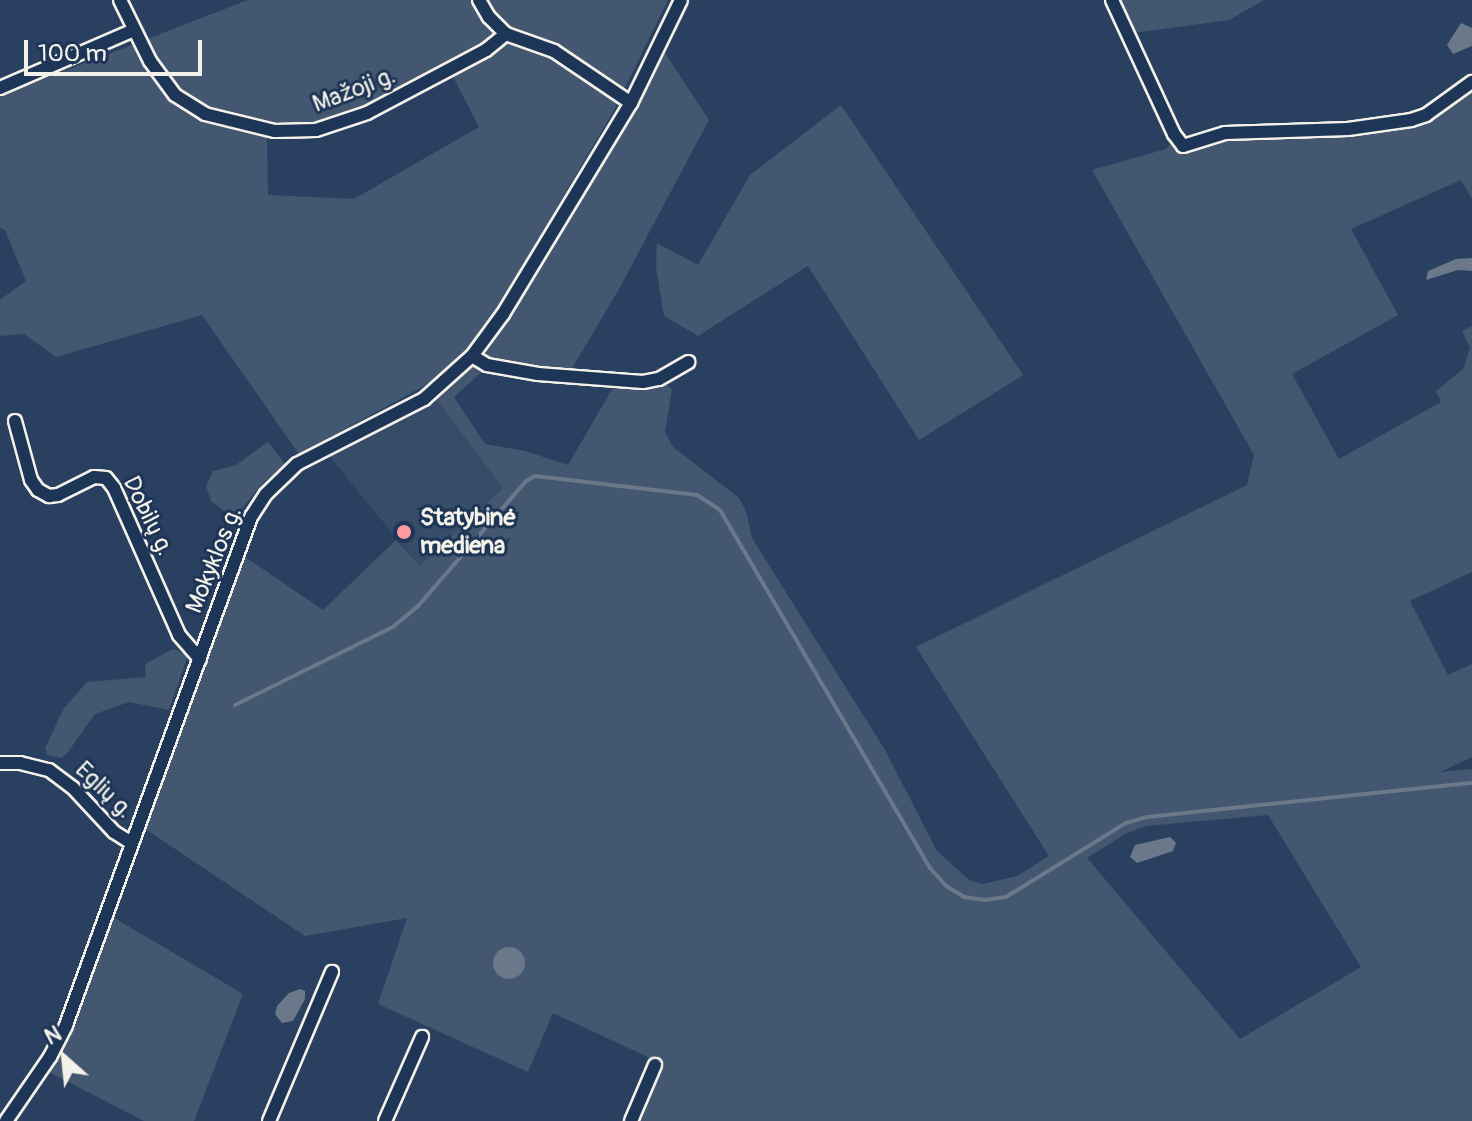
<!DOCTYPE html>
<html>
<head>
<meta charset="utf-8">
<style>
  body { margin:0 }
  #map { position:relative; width:1472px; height:1121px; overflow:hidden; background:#2a4060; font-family:Pangolin,sans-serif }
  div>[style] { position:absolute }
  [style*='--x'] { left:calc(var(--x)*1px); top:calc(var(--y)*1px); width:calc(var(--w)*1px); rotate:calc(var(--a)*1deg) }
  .built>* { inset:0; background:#374c69 }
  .green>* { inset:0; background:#445771 }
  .water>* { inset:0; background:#6a788a }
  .round { border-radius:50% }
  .stream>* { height:4px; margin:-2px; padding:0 2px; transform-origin:2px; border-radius:2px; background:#6a788a }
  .roads { filter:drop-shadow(2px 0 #f4f1e8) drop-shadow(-2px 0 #f4f1e8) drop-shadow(0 2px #f4f1e8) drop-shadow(0 -2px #f4f1e8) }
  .street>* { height:12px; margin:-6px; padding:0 6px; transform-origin:6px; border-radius:6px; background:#1d3557 }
  .dots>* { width:22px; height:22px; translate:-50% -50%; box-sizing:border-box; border:4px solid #1d3557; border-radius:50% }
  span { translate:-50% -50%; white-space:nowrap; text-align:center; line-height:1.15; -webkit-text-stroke:6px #1d3557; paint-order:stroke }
  .street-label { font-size:24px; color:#f4f1e8 }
  .poi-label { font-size:24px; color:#f4f1e8; font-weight:700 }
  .left { translate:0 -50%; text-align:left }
  .north { position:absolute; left:24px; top:1017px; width:80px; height:80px; -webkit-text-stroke:6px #1d3557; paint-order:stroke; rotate:333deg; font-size:22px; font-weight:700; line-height:32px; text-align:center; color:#f4f1e8 }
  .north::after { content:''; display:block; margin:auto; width:28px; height:36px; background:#f4f1e8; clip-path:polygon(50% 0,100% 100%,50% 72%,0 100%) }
  .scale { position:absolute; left:24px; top:40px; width:178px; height:36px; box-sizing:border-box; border:4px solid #f4f1e8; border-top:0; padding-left:10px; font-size:24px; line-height:28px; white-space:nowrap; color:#f4f1e8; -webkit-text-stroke:6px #1d3557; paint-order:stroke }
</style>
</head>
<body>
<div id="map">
  <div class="built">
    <i style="clip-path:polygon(435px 398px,503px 488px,420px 567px,329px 456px)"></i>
  </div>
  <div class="green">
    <i style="clip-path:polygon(evenodd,248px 0,668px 0,613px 112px,493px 315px,458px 361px,422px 387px,299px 454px,202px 315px,56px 357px,24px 334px,0 336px,0 300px,26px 281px,5px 230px,0 228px,0 96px,248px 0,452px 75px,479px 127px,354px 199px,268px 195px,267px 136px,332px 133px,452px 75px)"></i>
    <i style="clip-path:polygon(1117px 0,1264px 0,1229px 20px,1133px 33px)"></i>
    <i style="clip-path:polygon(evenodd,663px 50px,709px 120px,619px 289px,571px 370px,495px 360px,454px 397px,485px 444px,525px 451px,568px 465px,614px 386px,639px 389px,664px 383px,672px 389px,665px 432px,673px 447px,738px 497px,746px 511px,752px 538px,885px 750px,937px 851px,969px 880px,983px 884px,1017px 876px,1049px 856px,916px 647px,1247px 485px,1254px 455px,1092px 170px,1166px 149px,1172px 142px,1189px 148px,1239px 134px,1411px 123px,1472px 88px,1472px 199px,1461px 180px,1351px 229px,1398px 315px,1292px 374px,1339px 459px,1441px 402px,1436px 391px,1463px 369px,1470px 348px,1462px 331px,1472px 326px,1472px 572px,1410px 601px,1448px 675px,1472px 664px,1472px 757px,1440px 772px,1472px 769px,1472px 1121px,640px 1121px,663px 1064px,553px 1013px,528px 1072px,378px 1004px,407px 918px,305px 936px,144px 828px,193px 700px,241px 554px,323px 610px,396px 540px,420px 566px,503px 488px,435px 398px,485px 355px,631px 116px,663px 50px,1268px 815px,1361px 967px,1240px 1039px,1087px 858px,1125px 834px,1146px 826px,1268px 815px)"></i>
    <i style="clip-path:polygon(841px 105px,1023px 375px,919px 440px,808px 266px,698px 336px,664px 316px,656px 267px,657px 243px,698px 265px,750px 175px)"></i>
    <i style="clip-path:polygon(268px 442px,285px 464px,262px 484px,234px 518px,211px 501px,206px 486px,213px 471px,236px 465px)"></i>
    <i style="clip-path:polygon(173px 649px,188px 655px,169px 710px,129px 702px,95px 714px,68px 752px,61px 758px,47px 755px,45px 748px,64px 708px,87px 682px,146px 677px,145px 664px)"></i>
    <i style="clip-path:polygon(111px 916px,243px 994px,194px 1121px,144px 1121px,49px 1072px,76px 1015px)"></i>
  </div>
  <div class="water">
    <i style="clip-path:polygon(1461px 23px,1472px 28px,1472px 46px,1453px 54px,1447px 45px)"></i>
    <i style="clip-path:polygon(1472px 258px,1472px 271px,1458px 270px,1426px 280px,1428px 271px,1456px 259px)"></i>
    <i style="clip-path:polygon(1170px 837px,1176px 843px,1173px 851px,1137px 863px,1130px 857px,1135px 845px)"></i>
    <i class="round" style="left:493px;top:947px;width:32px;height:32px"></i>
    <i style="clip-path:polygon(300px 989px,305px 991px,305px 999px,293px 1021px,282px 1023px,275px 1014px,277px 1006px,289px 993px)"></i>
  </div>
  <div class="stream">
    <i style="--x:235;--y:705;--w:176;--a:-26.3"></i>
    <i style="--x:393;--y:627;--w:34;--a:-40"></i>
    <i style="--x:419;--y:605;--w:164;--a:-49.2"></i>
    <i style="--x:526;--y:481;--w:10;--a:-29"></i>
    <i style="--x:535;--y:476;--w:163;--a:6.7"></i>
    <i style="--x:697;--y:495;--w:27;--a:33"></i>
    <i style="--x:720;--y:510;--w:415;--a:59.6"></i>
    <i style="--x:930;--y:868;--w:24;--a:48"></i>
    <i style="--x:946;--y:886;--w:21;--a:31"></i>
    <i style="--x:964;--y:897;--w:21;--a:8"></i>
    <i style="--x:985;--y:900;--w:21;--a:-8"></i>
    <i style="--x:1006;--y:897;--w:141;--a:-31.7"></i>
    <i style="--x:1126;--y:823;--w:22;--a:-16"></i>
    <i style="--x:1147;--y:817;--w:327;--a:-6"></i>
  </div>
  <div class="roads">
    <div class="street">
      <i style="--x:120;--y:0;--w:68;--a:63.8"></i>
      <i style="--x:150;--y:61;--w:42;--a:53.7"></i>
      <i style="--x:175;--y:95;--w:36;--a:32"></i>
      <i style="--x:205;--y:114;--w:72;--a:13.7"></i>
      <i style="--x:275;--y:131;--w:41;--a:-1.4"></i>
      <i style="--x:316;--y:130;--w:54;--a:-18.4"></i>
      <i style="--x:367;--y:113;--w:135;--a:-27.9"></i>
      <i style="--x:486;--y:50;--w:26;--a:-39"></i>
      <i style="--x:479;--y:0;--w:20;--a:60"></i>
      <i style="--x:489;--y:17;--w:24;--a:45"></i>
      <i style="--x:506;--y:34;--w:51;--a:19.5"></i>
      <i style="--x:554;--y:51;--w:93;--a:34"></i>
      <i style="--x:1112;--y:0;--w:148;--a:65.2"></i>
      <i style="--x:1174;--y:134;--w:15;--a:53"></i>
      <i style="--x:1183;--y:146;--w:44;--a:-17.2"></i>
      <i style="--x:1225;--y:133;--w:123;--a:-1.9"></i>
      <i style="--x:1348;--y:129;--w:64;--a:-8.1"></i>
      <i style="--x:1411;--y:120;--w:16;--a:-18"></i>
      <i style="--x:1426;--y:115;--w:57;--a:-35.7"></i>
      <i style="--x:0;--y:88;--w:146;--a:-23.4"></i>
      <i style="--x:472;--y:356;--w:17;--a:31"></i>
      <i style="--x:487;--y:365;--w:52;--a:10"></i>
      <i style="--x:538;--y:374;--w:105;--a:4.4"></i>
      <i style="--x:643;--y:382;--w:16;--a:-11"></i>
      <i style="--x:659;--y:379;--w:34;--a:-30"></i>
      <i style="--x:15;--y:421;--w:61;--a:74.8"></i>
      <i style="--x:31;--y:480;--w:12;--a:55"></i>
      <i style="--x:38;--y:490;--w:13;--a:29"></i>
      <i style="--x:49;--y:496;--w:9;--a:-6"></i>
      <i style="--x:58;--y:495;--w:40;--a:-26.6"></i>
      <i style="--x:94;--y:477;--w:12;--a:5"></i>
      <i style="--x:106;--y:478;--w:13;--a:51"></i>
      <i style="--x:114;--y:488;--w:161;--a:66.1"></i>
      <i style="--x:179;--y:635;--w:32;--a:49"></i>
      <i style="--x:0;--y:763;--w:20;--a:0"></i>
      <i style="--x:20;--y:763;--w:30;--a:14"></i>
      <i style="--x:49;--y:770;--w:30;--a:37"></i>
      <i style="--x:73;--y:788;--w:60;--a:47"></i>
      <i style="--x:114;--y:832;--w:19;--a:32"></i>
      <i style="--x:6;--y:1121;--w:78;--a:-55.5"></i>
      <i style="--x:50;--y:1057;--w:36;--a:-63"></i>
      <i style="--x:66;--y:1025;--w:541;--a:-69.99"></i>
      <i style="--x:251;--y:517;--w:27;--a:-57"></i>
      <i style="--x:266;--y:494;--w:43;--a:-44.1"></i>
      <i style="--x:297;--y:464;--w:143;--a:-27.1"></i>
      <i style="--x:424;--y:399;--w:64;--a:-41.9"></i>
      <i style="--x:472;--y:356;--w:52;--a:-53.6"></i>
      <i style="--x:503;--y:314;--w:247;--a:-58.8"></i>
      <i style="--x:631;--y:103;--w:114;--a:-64.1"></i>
      <i style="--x:269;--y:1121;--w:162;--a:-67.1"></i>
      <i style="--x:385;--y:1121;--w:92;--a:-66.2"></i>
      <i style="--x:631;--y:1121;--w:61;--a:-66.8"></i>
    </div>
  </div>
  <div class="dots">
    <i style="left:404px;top:532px;background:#ff9aa2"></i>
  </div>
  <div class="street-label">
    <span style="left:354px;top:90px;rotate:-21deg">Mažoji g.</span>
    <span style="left:148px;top:516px;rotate:64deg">Dobilų g.</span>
    <span style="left:214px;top:560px;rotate:-68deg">Mokyklos g.</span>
    <span style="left:104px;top:790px;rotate:44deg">Eglių g.</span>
  </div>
  <div class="poi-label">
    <span class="left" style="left:420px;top:532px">Statybinė<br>mediena</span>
  </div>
  <div class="north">N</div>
  <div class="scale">100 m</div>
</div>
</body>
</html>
